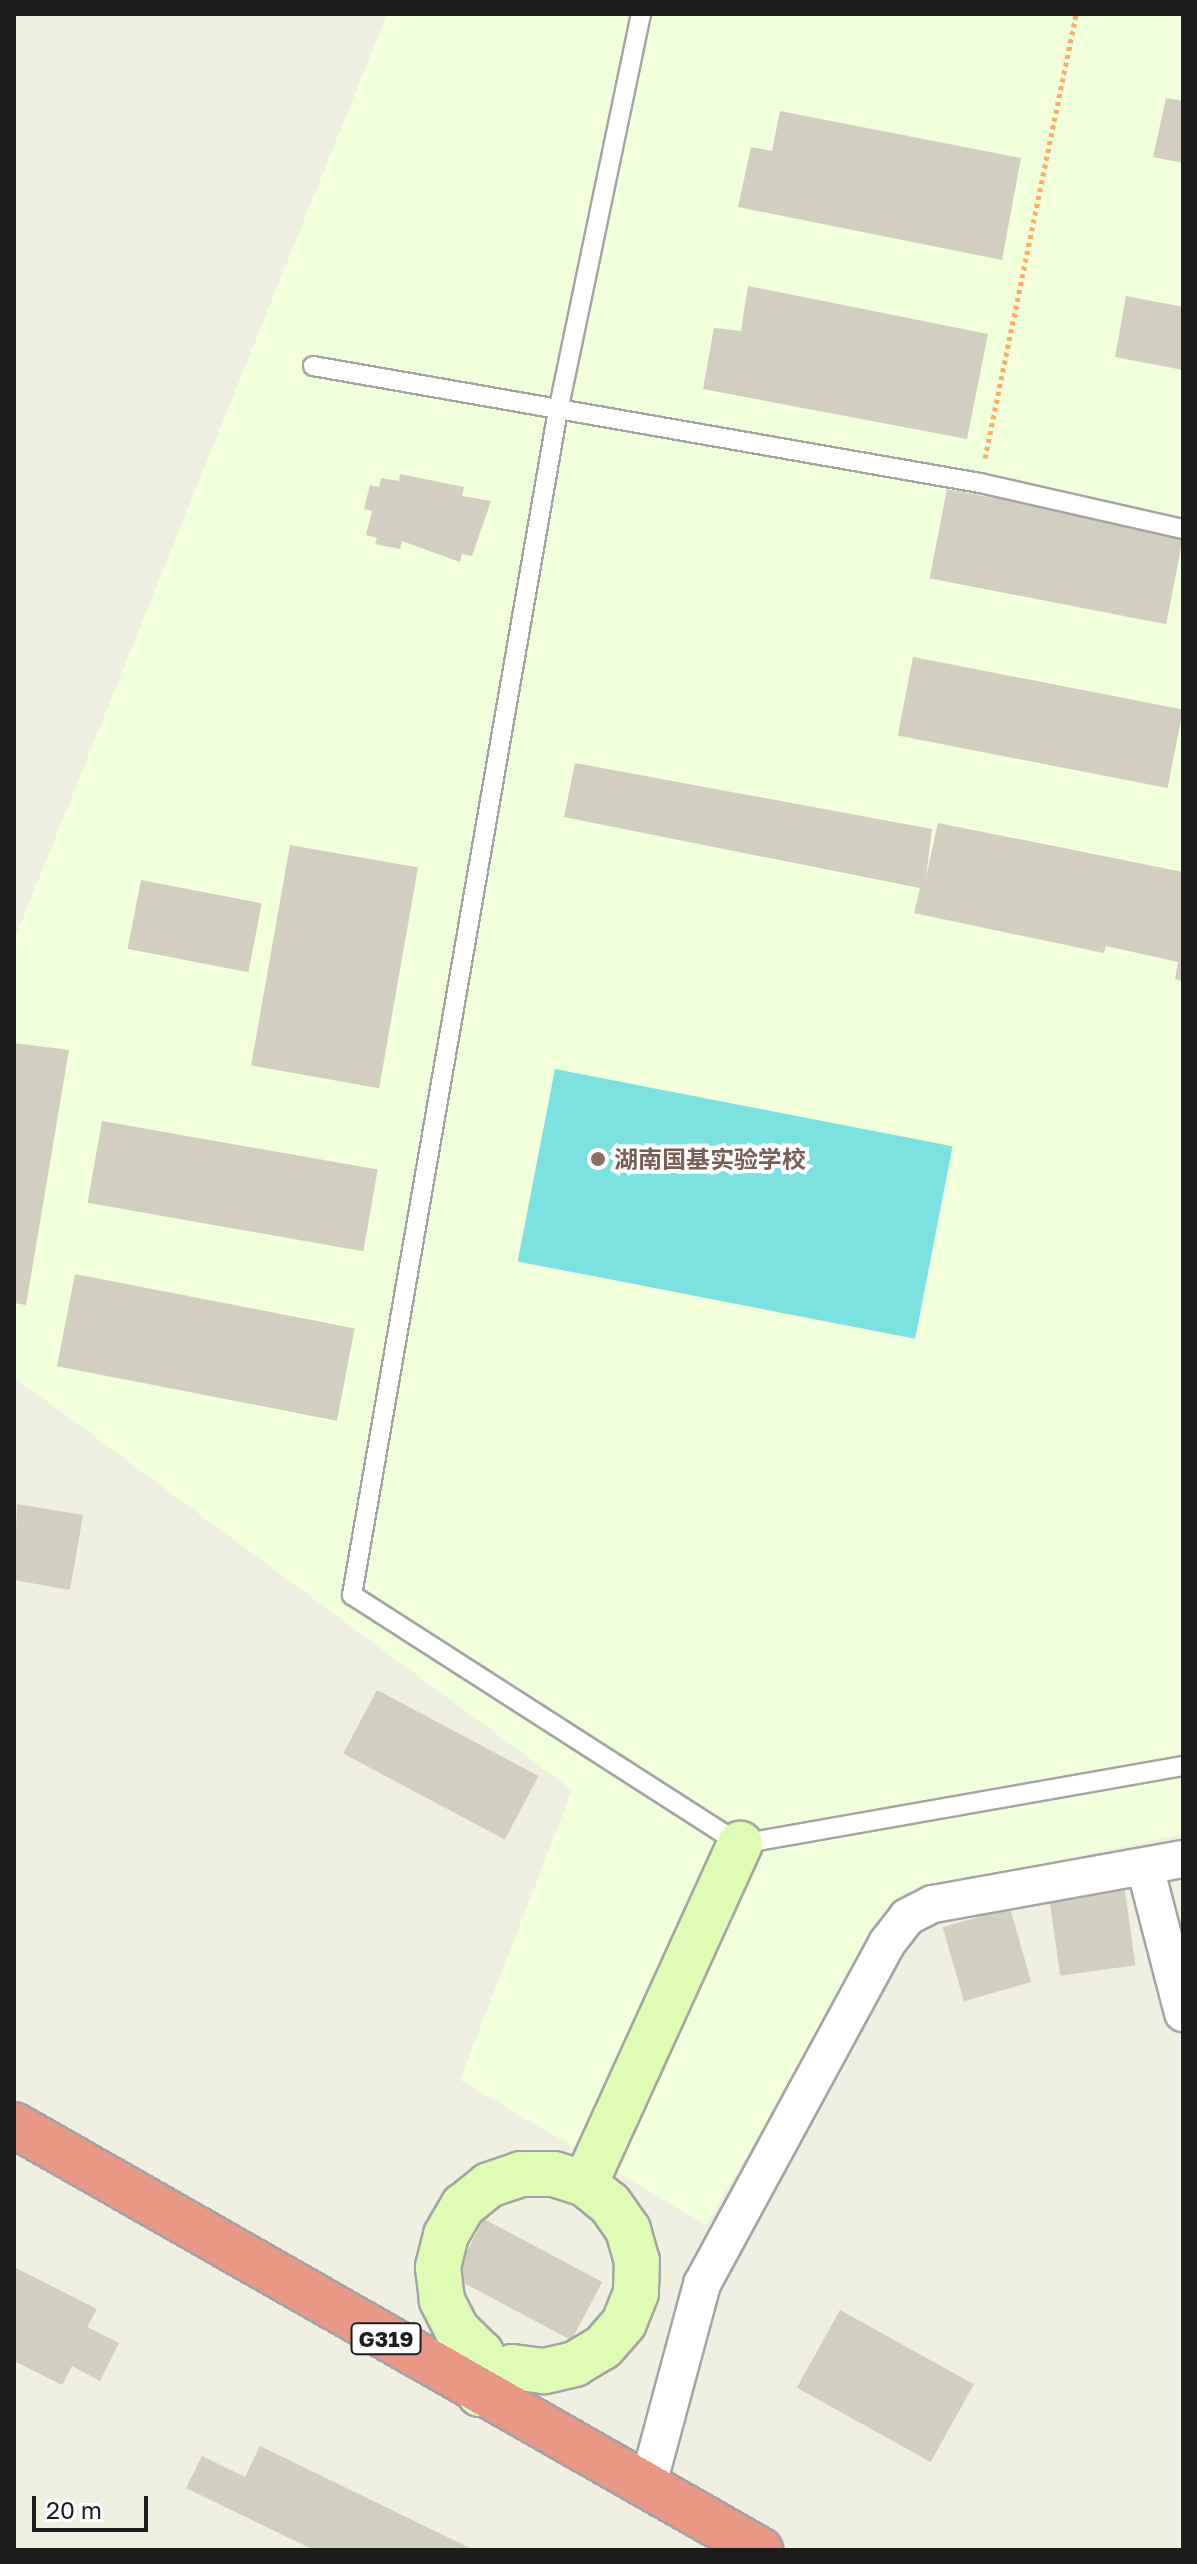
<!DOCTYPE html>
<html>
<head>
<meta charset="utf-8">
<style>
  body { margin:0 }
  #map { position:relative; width:1197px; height:2564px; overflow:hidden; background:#efefe2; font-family:"Golos Text","Noto Sans SC",sans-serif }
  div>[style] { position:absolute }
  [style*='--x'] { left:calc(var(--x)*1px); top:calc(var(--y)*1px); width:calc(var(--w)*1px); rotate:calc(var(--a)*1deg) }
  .education>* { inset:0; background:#f2ffdb }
  .pitch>* { inset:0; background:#7ce2e0; transform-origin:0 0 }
  .building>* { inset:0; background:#d2cec0; transform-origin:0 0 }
  .path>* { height:5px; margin-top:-2.5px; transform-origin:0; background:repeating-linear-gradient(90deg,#ffac63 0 4px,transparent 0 8px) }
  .roads { filter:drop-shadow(2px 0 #a4a4a4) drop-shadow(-2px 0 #a4a4a4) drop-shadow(0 2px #a4a4a4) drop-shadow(0 -2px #a4a4a4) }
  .lane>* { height:18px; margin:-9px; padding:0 9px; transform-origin:9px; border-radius:9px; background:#fff }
  .street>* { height:36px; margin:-18px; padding:0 18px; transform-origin:18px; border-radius:18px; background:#fff }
  .secondary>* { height:44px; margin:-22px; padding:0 22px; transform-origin:22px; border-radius:22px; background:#defcb3 }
  .highway>* { height:44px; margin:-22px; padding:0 22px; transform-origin:22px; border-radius:22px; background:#ea9886 }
  .dots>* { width:22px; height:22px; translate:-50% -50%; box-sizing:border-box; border:4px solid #fff; border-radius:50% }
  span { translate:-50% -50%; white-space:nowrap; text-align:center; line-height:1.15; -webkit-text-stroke:8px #fff; paint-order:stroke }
  .shield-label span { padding:2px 6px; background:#fff; border:2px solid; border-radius:6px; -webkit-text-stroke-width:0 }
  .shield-label { font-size:22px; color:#1d1d1d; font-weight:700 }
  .education-label { font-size:24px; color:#785e54; font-weight:700 }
  .left { translate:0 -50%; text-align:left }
  .frame { position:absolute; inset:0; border:16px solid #1d1d1d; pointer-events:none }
  .scale { position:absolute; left:32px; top:2496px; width:116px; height:36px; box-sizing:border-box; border:4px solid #1d1d1d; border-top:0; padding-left:10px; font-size:24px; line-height:28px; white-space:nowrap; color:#1d1d1d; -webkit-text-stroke:6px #fff; paint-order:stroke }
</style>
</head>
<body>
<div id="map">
  <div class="education">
    <i style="clip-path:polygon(387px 14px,1183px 14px,1183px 1834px,904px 1893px,706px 2225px,460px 2080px,572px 1790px,14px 1377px,14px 940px)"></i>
  </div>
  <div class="pitch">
    <i style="left:555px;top:1069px;width:405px;height:196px;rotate:11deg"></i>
  </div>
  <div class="building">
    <i style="clip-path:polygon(1166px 98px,1183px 101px,1183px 163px,1153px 157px)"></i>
    <i style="clip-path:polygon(780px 111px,1021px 158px,1002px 260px,738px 207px,751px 147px,772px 151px)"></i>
    <i style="clip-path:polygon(748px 286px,988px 334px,967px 439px,703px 389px,714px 328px,741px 331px)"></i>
    <i style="clip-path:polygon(1126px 296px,1183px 307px,1183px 370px,1115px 357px)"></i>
    <i style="clip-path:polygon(400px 474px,464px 487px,462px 496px,491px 501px,472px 556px,462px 554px,460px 562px,402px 541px,400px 549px,375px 544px,377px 538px,366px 535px,372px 511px,364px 509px,370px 485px,379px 487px,381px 478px,399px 481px)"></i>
    <i style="left:947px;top:489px;width:241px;height:91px;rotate:11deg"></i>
    <i style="left:913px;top:657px;width:275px;height:80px;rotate:11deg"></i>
    <i style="clip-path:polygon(575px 763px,932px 829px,926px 877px,938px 823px,1183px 872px,1183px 981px,1175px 979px,1178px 962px,1106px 946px,1104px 953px,914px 913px,920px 888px,564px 817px)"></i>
    <i style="left:290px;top:845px;width:130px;height:224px;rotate:10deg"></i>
    <i style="left:141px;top:880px;width:123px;height:70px;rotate:11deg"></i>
    <i style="clip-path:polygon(14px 1043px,69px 1050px,26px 1305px,14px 1303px)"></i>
    <i style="left:102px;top:1121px;width:280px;height:83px;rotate:10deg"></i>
    <i style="left:75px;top:1274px;width:285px;height:94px;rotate:11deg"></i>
    <i style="clip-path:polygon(17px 1504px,83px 1515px,70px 1590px,14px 1580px)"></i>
    <i style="left:377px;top:1690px;width:183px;height:72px;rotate:28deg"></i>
    <i style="left:1124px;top:1884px;width:82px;height:76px;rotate:82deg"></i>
    <i style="left:1010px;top:1908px;width:77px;height:70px;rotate:74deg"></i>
    <i style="left:484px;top:2219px;width:134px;height:66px;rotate:28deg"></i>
    <i style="clip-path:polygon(14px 2267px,97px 2309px,87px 2327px,119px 2343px,100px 2381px,72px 2366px,62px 2385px,14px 2361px)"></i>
    <i style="left:840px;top:2310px;width:153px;height:89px;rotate:29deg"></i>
    <i style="clip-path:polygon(260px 2446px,474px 2550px,314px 2550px,186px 2488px,202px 2456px,245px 2477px)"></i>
  </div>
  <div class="path">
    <i style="--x:985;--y:458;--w:453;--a:-78.4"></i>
  </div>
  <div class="roads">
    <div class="lane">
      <i style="--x:641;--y:14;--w:405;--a:101.8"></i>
      <i style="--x:558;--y:410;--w:1203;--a:99.86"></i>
      <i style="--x:352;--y:1595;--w:461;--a:32.7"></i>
      <i style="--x:740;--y:1844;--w:450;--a:-10"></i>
      <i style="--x:313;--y:366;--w:677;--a:9.95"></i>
      <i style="--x:980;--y:483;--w:208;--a:12.8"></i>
    </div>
    <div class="street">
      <i style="--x:1145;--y:1867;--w:151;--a:75.4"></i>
      <i style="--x:647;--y:2488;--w:211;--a:-74.9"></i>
      <i style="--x:702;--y:2284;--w:388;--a:-61.5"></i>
      <i style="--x:887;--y:1943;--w:33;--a:-52"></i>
      <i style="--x:907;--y:1917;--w:29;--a:-27"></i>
      <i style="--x:933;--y:1904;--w:254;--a:-10.2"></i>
    </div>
    <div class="secondary">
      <i style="--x:521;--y:2174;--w:33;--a:0"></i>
      <i style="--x:554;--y:2174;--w:33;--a:18"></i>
      <i style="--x:585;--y:2184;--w:32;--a:39"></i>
      <i style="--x:610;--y:2204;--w:32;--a:55"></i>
      <i style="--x:628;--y:2230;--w:32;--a:74"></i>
      <i style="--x:637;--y:2261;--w:32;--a:92"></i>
      <i style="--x:636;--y:2293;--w:32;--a:112"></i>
      <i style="--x:624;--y:2323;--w:32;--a:131"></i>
      <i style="--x:603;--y:2347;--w:33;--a:149"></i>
      <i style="--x:575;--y:2364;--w:32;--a:167"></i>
      <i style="--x:544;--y:2371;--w:32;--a:-173"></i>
      <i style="--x:512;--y:2367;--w:42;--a:139.8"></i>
      <i style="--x:480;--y:2394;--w:41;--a:-88.6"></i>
      <i style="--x:481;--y:2353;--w:33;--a:-136"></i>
      <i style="--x:457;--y:2330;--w:34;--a:-117"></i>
      <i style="--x:442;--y:2300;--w:33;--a:-97"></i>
      <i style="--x:438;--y:2267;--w:33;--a:-76"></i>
      <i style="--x:446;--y:2235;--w:34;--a:-60"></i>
      <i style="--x:463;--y:2206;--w:33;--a:-39"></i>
      <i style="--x:489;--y:2185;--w:34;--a:-19"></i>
      <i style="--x:585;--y:2184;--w:374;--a:-65.5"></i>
    </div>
    <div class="highway">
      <i style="--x:14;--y:2125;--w:859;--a:29.67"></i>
    </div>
  </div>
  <div class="dots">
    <i style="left:598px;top:1159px;background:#8d6e63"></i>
  </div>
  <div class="shield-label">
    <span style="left:386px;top:2339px">G319</span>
  </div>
  <div class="education-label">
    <span class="left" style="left:614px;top:1159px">湖南国基实验学校</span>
  </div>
  <div class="frame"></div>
  <div class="scale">20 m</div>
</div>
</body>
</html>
